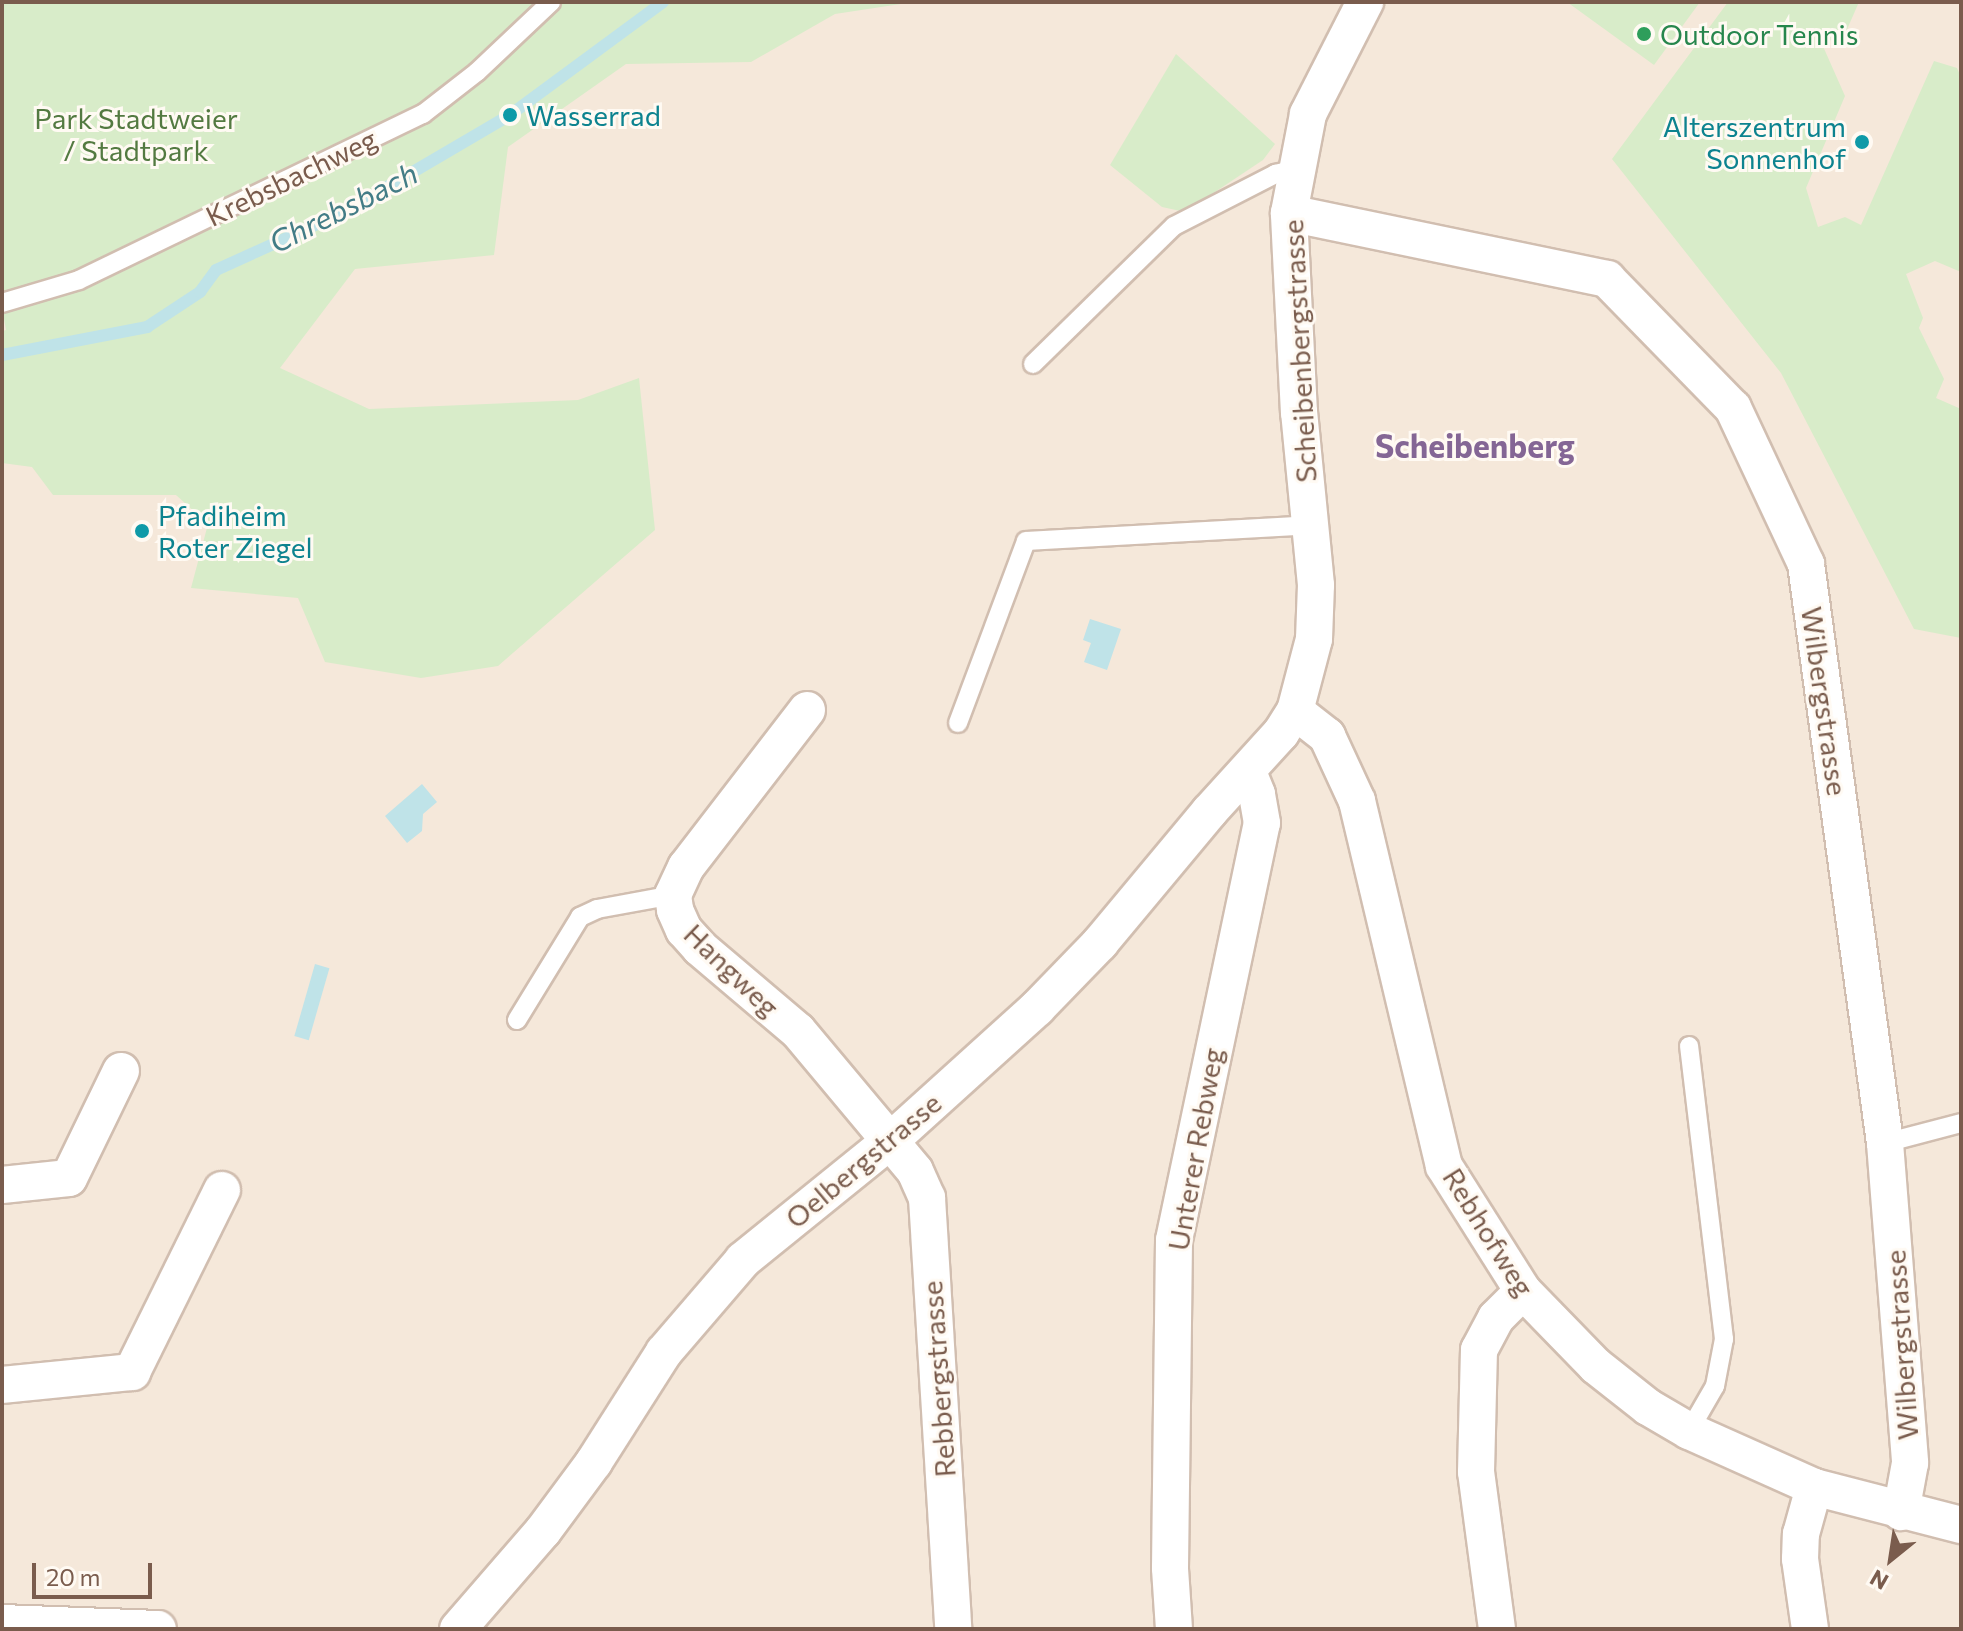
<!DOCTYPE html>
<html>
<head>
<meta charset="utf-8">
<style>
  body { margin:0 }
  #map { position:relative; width:1963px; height:1631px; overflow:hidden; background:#fdf6ec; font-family:Commissioner,sans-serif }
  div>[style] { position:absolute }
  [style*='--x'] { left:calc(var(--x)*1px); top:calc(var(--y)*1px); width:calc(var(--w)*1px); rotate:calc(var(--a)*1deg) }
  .residential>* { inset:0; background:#f5e8da; transform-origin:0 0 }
  .green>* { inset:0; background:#d8ecc9 }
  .water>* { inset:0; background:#bfe3e8; transform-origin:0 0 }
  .stream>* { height:12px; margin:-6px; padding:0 6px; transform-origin:6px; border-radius:6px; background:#bfe3e8 }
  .roads { filter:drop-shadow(2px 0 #d1beb0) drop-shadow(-2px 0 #d1beb0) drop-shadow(0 2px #d1beb0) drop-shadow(0 -2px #d1beb0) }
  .service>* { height:18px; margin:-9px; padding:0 9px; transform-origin:9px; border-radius:9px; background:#fff }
  .minor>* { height:36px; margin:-18px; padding:0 18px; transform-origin:18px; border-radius:18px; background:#fff }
  .dots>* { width:22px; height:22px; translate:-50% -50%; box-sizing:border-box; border:4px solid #fffaf3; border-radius:50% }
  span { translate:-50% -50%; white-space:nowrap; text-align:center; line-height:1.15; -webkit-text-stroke:6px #fffaf3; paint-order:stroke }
  .leisure-label { font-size:28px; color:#27864d }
  .left { translate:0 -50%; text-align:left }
  .culture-label { font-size:28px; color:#0d838f }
  .right { translate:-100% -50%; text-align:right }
  .park-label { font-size:28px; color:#537a41 }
  .street-label { font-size:28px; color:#7a5c4d }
  .water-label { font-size:30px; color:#437c86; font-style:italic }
  .quarter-label { font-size:32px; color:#846695; font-weight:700 }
  .frame { position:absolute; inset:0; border:4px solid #7a5c4d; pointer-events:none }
  .north { position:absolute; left:1851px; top:1519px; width:80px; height:80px; -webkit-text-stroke:6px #fffaf3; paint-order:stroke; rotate:210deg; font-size:22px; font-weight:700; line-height:32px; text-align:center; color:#7a5c4d }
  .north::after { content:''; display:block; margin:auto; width:28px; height:36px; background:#7a5c4d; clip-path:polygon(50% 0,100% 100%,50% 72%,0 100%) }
  .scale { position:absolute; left:32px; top:1563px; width:120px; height:36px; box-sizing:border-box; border:4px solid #7a5c4d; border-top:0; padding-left:10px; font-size:24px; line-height:28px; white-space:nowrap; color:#7a5c4d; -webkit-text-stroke:6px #fffaf3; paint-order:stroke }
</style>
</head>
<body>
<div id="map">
  <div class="residential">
    <i style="left:2px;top:2px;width:1959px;height:1627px"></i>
  </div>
  <div class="green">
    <i style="clip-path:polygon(2px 2px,914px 2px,835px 14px,751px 62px,626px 64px,508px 147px,494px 255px,355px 269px,280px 368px,369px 409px,578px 400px,639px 378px,655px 530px,498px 666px,421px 678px,325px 662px,298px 598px,191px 588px,208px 524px,176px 495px,53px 495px,32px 467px,2px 463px,2px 331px,6px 330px,2px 308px)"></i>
    <i style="clip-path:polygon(1567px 2px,1700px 2px,1654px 65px)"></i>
    <i style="clip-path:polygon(1728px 2px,1859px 2px,1845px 34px,1822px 44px,1845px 96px,1806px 188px,1818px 227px,1845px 217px,1861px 225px,1934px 61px,1957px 68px,1961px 77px,1961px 272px,1935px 261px,1906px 274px,1923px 318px,1919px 328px,1944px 379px,1936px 398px,1961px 409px,1961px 638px,1914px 629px,1781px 373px,1612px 159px)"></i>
    <i style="clip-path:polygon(1176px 54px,1275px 144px,1263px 160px,1185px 212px,1162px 207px,1110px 165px)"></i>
  </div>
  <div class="water">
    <i style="clip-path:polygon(1090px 619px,1121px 629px,1107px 670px,1084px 662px,1091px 643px,1083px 640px)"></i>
    <i style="clip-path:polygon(422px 784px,437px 802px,423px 814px,422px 831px,407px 843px,385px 816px)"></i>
    <i style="left:315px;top:964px;width:15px;height:75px;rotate:16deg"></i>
  </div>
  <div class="stream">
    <i style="--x:2;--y:355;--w:148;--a:-10.9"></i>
    <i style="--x:147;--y:327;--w:64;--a:-33.4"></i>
    <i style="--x:200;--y:292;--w:27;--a:-54"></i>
    <i style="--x:216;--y:270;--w:145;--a:-24.4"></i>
    <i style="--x:348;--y:210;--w:188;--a:-30.4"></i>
    <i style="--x:510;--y:115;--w:190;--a:-36.4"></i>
  </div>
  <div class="roads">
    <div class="service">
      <i style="--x:2;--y:303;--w:80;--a:-16.6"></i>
      <i style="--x:79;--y:280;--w:382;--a:-25.8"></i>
      <i style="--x:423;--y:114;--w:68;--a:-37.9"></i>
      <i style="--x:477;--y:72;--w:102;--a:-43.4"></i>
      <i style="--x:1033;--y:364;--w:197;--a:-44.4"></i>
      <i style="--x:1174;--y:226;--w:114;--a:-27.2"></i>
      <i style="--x:1275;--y:174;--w:23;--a:-13"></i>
      <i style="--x:958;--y:723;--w:194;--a:-69.5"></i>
      <i style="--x:1026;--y:541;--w:284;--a:-3.2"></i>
      <i style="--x:517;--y:1020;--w:121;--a:-58.5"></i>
      <i style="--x:580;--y:917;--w:19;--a:-25"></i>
      <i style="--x:597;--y:909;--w:77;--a:-10.4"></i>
      <i style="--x:1885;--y:1143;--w:79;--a:-14.7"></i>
      <i style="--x:1689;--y:1431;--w:52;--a:-60"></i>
      <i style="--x:1715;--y:1386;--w:48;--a:-79.2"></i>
      <i style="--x:1724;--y:1339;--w:295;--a:-96.8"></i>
    </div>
    <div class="minor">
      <i style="--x:1289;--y:213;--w:325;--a:11.7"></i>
      <i style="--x:1607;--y:279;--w:180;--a:45.7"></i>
      <i style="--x:1733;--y:408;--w:172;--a:64.9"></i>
      <i style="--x:1806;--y:564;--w:584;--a:82.23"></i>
      <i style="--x:1885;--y:1143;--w:321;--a:85.5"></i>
      <i style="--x:1910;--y:1463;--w:50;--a:100.4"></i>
      <i style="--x:807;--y:710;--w:198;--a:127.6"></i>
      <i style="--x:686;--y:867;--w:31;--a:115"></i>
      <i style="--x:673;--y:895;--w:15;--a:82"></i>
      <i style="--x:675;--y:910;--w:22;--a:66"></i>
      <i style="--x:684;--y:930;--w:24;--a:48"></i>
      <i style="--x:700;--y:948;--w:128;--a:40.3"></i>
      <i style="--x:798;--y:1031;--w:182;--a:50.1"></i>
      <i style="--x:915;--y:1171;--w:30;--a:66"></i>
      <i style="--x:927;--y:1198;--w:432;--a:86.5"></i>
      <i style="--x:1295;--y:711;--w:41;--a:38"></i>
      <i style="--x:1327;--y:736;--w:72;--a:65.2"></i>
      <i style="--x:1357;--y:801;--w:375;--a:76.6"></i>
      <i style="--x:1444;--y:1166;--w:148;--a:57.7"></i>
      <i style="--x:1523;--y:1291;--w:105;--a:45.8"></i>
      <i style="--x:1596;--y:1366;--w:66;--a:38.3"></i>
      <i style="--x:1648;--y:1407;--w:48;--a:30.3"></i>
      <i style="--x:1689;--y:1431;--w:137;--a:24.1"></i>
      <i style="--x:1814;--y:1487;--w:152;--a:14.5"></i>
      <i style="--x:2;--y:1185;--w:67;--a:-6"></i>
      <i style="--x:69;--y:1178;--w:119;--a:-64.1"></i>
      <i style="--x:2;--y:1385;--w:131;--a:-5.7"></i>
      <i style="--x:132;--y:1372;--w:203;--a:-63.7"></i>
      <i style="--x:2;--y:1623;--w:156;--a:2.2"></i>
      <i style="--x:458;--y:1629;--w:130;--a:-49.1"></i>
      <i style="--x:543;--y:1531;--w:86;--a:-53.5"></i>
      <i style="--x:594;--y:1462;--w:130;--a:-57.5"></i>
      <i style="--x:664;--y:1352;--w:121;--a:-49.3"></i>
      <i style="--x:743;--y:1260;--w:189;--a:-39"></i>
      <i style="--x:890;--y:1141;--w:198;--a:-42.1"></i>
      <i style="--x:1037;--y:1008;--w:91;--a:-45.9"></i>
      <i style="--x:1100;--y:943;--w:170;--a:-50.2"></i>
      <i style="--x:1209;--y:812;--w:107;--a:-47.7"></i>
      <i style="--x:1281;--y:733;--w:26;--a:-58"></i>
      <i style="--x:1295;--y:711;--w:74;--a:-75.2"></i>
      <i style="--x:1314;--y:639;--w:54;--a:-87.9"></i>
      <i style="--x:1316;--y:585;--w:173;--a:-95.6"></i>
      <i style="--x:1299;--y:413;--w:200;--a:-92.9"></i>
      <i style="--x:1289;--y:213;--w:101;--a:-79.1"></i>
      <i style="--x:1308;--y:114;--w:126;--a:-63"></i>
      <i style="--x:1174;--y:1629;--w:61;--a:-93.8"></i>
      <i style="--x:1170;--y:1568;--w:328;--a:-89.3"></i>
      <i style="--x:1174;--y:1240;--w:426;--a:-78.1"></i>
      <i style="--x:1262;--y:823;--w:29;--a:-100"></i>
      <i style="--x:1257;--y:794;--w:24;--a:-112"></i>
      <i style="--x:1497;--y:1629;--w:158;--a:-97.6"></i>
      <i style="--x:1476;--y:1472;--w:122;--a:-88.6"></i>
      <i style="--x:1479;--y:1350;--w:36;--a:-62"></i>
      <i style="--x:1496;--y:1318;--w:38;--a:-45"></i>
      <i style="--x:1810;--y:1629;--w:71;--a:-98.1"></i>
      <i style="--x:1800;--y:1559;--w:25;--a:-88"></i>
      <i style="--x:1801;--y:1534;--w:49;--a:-74.5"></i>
    </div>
  </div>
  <div class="dots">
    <i style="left:1644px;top:34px;background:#2e9e5b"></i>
    <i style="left:510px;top:115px;background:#0f9aa8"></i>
    <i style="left:1862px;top:142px;background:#0f9aa8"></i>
    <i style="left:142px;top:531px;background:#0f9aa8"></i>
  </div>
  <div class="leisure-label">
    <span class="left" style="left:1660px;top:34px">Outdoor Tennis</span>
  </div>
  <div class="culture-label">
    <span class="left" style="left:526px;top:115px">Wasserrad</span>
    <span class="right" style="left:1846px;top:142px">Alterszentrum<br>Sonnenhof</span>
    <span class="left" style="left:158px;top:531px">Pfadiheim<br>Roter Ziegel</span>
  </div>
  <div class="park-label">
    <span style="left:136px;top:134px">Park Stadtweier<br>/ Stadtpark</span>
  </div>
  <div class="street-label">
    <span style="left:291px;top:177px;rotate:-26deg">Krebsbachweg</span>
    <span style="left:1299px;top:351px;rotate:-93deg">Scheibenbergstrasse</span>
    <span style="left:1825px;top:701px;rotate:82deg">Wilbergstrasse</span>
    <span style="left:732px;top:970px;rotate:44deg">Hangweg</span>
    <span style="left:1195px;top:1149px;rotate:-80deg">Unterer Rebweg</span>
    <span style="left:863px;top:1160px;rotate:-40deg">Oelbergstrasse</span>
    <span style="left:1489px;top:1232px;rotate:58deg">Rebhofweg</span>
    <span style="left:1901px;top:1345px;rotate:-94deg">Wilbergstrasse</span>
    <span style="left:938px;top:1379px;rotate:-94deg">Rebbergstrasse</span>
  </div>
  <div class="water-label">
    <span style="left:343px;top:207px;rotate:-27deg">Chrebsbach</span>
  </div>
  <div class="quarter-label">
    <span style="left:1475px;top:445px">Scheibenberg</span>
  </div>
  <div class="frame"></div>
  <div class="north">N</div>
  <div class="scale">20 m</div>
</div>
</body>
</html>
